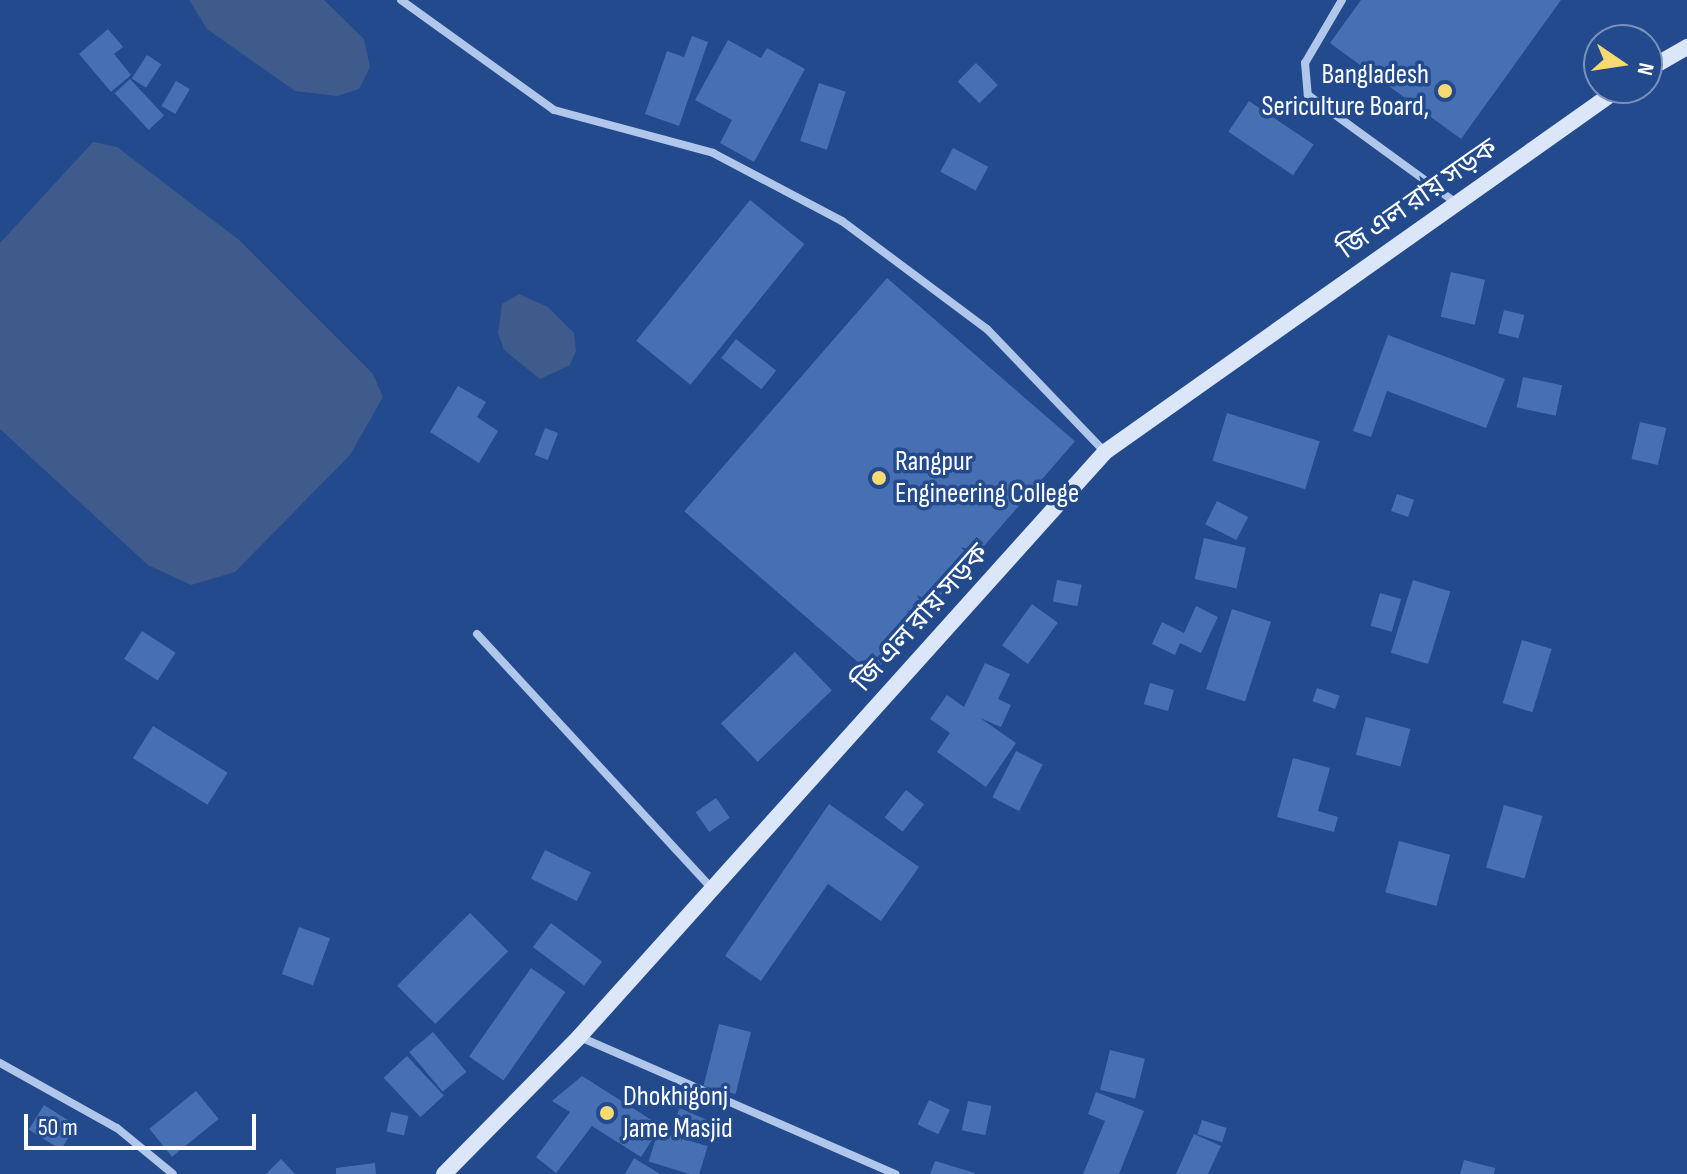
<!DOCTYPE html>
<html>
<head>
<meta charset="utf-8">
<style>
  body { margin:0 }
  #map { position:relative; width:1687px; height:1174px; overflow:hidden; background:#224a8d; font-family:"Sofia Sans Condensed","Noto Sans Bengali",sans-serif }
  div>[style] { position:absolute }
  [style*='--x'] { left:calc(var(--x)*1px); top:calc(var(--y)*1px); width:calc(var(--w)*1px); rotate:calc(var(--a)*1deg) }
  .water>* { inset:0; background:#3f5b8c }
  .building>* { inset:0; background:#4670b2; transform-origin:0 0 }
  .minor>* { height:8px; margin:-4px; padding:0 4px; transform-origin:4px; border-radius:4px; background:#b0c7eb }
  .secondary>* { height:16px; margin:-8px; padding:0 8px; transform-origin:8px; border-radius:8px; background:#dce6f9 }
  .dots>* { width:22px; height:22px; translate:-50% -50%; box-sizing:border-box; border:4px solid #224a8d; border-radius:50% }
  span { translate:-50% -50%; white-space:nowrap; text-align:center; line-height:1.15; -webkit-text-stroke:7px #224a8d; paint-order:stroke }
  .poi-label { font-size:28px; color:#fff }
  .right { translate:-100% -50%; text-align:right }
  .left { translate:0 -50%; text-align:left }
  .street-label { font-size:28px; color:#fff }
  .north { position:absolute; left:1583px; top:24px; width:80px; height:80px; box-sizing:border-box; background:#224a8d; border:2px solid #7a92bb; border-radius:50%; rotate:103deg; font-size:22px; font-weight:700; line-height:32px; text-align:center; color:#fff }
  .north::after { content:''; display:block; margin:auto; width:28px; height:36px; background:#f8da72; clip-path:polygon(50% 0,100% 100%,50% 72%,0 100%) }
  .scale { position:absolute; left:24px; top:1114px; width:232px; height:36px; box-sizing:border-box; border:4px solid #fff; border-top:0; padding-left:10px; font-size:24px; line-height:28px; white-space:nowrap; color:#fff; -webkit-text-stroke:6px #224a8d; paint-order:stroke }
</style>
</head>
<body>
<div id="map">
  <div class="water">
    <i style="clip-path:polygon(189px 0,324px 0,364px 39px,370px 67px,359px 89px,337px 96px,295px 91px,207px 29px)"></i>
    <i style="clip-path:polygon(93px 142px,117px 147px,239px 240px,373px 374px,383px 397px,350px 455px,235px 572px,191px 585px,148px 565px,0 429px,0 243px)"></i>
    <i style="clip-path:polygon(519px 294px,548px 307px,574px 333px,576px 351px,570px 365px,540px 379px,504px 350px,498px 333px,502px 304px)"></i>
  </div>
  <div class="building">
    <i style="clip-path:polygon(1361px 0,1561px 0,1461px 139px,1330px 43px)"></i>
    <i style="clip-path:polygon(108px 29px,123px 47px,114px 54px,131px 75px,111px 92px,79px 54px)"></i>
    <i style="clip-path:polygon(692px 36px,708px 42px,679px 126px,645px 114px,667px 51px,684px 57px)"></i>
    <i style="clip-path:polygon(728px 40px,761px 58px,767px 48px,805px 69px,754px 162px,720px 143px,732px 120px,695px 100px)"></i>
    <i style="left:147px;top:55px;width:17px;height:28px;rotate:33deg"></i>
    <i style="left:976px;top:63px;width:31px;height:26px;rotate:45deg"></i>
    <i style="left:130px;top:79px;width:50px;height:21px;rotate:47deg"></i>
    <i style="left:176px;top:81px;width:16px;height:29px;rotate:30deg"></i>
    <i style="left:819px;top:83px;width:28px;height:61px;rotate:18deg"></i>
    <i style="left:1249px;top:101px;width:78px;height:37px;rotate:34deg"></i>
    <i style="left:953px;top:148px;width:40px;height:27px;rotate:28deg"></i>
    <i style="left:750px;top:200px;width:70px;height:181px;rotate:39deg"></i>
    <i style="left:1451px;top:272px;width:35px;height:46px;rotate:13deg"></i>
    <i style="left:887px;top:278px;width:249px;height:309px;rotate:41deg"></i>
    <i style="left:1504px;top:310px;width:21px;height:24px;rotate:14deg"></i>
    <i style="clip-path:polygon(1388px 335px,1505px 379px,1486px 428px,1387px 391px,1371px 437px,1353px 431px)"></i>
    <i style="left:736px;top:339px;width:51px;height:24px;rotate:38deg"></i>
    <i style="left:1523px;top:377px;width:40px;height:31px;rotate:12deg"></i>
    <i style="clip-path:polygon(458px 386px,486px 402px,477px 417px,498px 431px,479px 463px,430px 432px)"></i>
    <i style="left:1227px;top:413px;width:97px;height:50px;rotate:17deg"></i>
    <i style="left:1640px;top:422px;width:27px;height:38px;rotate:13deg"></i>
    <i style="left:545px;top:428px;width:14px;height:29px;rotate:21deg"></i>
    <i style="left:1397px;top:494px;width:18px;height:18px;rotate:19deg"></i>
    <i style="left:1217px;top:501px;width:35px;height:26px;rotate:27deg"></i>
    <i style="left:1204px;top:538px;width:43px;height:42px;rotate:13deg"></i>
    <i style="left:1057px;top:580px;width:25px;height:22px;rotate:11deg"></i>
    <i style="left:1413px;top:580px;width:39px;height:76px;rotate:17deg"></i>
    <i style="left:1380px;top:593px;width:22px;height:34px;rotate:16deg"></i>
    <i style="left:1032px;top:604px;width:32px;height:51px;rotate:36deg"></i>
    <i style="clip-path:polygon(1196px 606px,1218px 617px,1201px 653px,1180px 643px,1175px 655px,1152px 644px,1162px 622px,1184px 633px)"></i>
    <i style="left:1232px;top:609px;width:41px;height:84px;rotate:18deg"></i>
    <i style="left:142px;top:631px;width:40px;height:33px;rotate:33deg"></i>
    <i style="left:1522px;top:640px;width:31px;height:66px;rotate:17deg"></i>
    <i style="left:795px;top:652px;width:53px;height:103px;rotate:46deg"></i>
    <i style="clip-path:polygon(985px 663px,1010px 674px,998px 699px,1011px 705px,1001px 727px,980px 718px,1016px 743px,986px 787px,937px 752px,950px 733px,930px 719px,947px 695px,964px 707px)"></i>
    <i style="left:1150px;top:683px;width:25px;height:22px;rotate:16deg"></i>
    <i style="left:1317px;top:688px;width:24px;height:14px;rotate:19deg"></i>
    <i style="left:1366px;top:717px;width:46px;height:39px;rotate:15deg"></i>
    <i style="left:153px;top:726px;width:88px;height:38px;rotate:32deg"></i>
    <i style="left:1016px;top:751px;width:30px;height:52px;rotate:27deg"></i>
    <i style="clip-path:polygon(1293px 758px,1330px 768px,1318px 811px,1338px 817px,1334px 832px,1277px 817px)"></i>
    <i style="left:906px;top:790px;width:23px;height:35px;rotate:38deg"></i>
    <i style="left:716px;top:798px;width:24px;height:25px;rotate:55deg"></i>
    <i style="clip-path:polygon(829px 804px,919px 867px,881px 921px,828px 884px,761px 981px,725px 956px)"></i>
    <i style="left:1504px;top:805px;width:40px;height:65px;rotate:16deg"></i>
    <i style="left:1399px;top:841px;width:53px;height:53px;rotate:15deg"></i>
    <i style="left:545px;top:850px;width:51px;height:32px;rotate:26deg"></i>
    <i style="left:470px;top:913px;width:54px;height:103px;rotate:45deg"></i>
    <i style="left:551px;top:923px;width:64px;height:30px;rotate:37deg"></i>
    <i style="left:299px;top:927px;width:33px;height:50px;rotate:20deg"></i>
    <i style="left:531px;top:968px;width:42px;height:108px;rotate:35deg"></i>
    <i style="left:719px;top:1024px;width:33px;height:64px;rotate:14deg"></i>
    <i style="left:433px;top:1032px;width:52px;height:31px;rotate:50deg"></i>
    <i style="left:1110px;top:1050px;width:36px;height:41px;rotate:14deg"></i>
    <i style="left:407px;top:1056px;width:54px;height:32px;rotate:47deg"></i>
    <i style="clip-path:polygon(582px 1076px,661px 1126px,641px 1157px,592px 1126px,556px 1173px,536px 1157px,570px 1112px,552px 1101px)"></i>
    <i style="left:196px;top:1091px;width:36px;height:60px;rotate:51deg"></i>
    <i style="clip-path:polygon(1096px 1092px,1144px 1111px,1119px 1174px,1083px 1174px,1105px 1121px,1088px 1114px)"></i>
    <i style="left:929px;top:1100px;width:23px;height:27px;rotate:25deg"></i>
    <i style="left:968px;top:1101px;width:24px;height:30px;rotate:12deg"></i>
    <i style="left:44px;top:1105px;width:38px;height:29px;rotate:32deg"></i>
    <i style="left:680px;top:1108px;width:35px;height:19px;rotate:24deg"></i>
    <i style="left:391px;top:1112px;width:18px;height:20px;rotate:13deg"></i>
    <i style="left:1202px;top:1120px;width:26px;height:15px;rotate:18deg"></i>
    <i style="left:658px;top:1131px;width:52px;height:32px;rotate:17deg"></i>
    <i style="clip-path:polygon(1194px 1134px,1221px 1146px,1208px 1174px,1176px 1174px)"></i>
    <i style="clip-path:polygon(634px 1158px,660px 1174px,625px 1174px)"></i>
    <i style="clip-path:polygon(281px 1159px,295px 1174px,266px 1174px)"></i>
    <i style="clip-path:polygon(1464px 1160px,1495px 1168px,1494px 1174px,1460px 1174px)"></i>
    <i style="clip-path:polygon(935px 1161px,975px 1173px,974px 1174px,930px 1174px)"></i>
    <i style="clip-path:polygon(375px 1163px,376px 1174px,336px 1174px,336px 1168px)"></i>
  </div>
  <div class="minor">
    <i style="--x:401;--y:0;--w:188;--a:35.7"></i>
    <i style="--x:554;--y:110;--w:165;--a:15.1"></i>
    <i style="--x:713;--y:153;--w:146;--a:27.8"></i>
    <i style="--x:842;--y:221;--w:181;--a:36.7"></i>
    <i style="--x:987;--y:329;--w:170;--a:46.2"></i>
    <i style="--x:1342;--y:0;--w:73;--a:120.4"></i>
    <i style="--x:1305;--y:63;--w:32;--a:85"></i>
    <i style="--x:1308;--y:95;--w:183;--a:36.1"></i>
    <i style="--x:477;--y:634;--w:347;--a:47.3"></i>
    <i style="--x:580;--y:1037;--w:344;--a:23.5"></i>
    <i style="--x:0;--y:1063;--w:134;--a:29.1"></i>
    <i style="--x:117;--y:1128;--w:72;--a:39.4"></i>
  </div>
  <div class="secondary">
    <i style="--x:1647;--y:70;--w:46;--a:-29.9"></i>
    <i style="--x:444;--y:1174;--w:192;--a:-45.4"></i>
    <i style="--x:579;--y:1037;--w:787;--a:-48.04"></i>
    <i style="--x:1105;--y:452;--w:631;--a:-35.25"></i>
  </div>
  <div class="dots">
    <i style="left:1445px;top:91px;background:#f8da72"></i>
    <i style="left:879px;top:478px;background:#f8da72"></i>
    <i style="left:607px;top:1113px;background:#f8da72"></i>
  </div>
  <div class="poi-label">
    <span class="right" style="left:1429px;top:91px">Bangladesh<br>Sericulture Board,</span>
    <span class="left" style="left:895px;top:478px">Rangpur<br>Engineering College</span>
    <span class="left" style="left:623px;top:1113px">Dhokhigonj<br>Jame Masjid</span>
  </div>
  <div class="street-label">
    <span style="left:1418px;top:199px;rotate:-35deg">জি এল রায় সড়ক</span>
    <span style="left:921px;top:618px;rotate:-48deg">জি এল রায় সড়ক</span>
  </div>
  <div class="north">N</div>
  <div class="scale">50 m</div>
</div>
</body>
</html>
